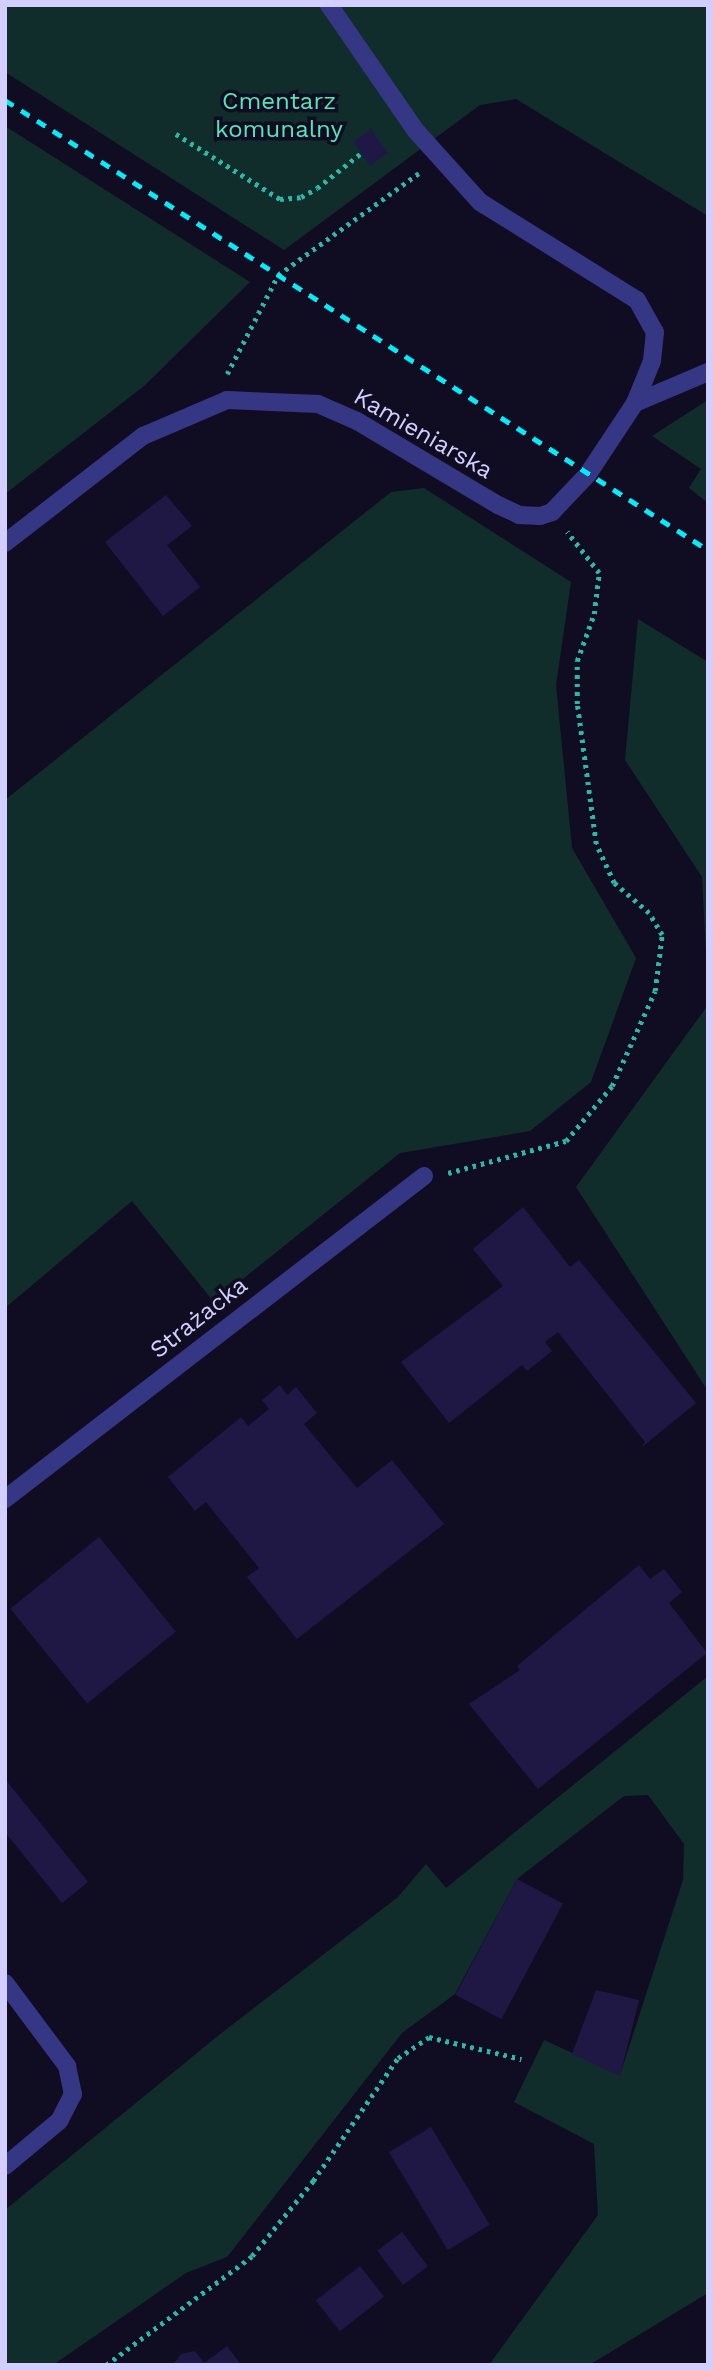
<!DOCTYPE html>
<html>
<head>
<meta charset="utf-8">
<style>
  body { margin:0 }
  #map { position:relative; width:713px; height:2370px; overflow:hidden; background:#100d23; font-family:"Work Sans",sans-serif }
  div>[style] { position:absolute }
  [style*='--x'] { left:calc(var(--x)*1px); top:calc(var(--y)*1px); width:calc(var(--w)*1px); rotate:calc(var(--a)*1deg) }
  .green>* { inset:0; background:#102d2b }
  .building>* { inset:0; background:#1f1845; transform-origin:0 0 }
  .path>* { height:4.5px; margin-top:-2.25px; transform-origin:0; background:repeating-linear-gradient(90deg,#29b9a9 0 3.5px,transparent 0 8.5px) }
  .lane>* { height:18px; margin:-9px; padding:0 9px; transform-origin:9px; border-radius:9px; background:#363784 }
  .street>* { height:18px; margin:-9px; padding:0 9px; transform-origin:9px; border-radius:9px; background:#363784 }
  .rail>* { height:5px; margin-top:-2.5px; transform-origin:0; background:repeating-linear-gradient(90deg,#00edfa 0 10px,transparent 0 19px) }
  span { translate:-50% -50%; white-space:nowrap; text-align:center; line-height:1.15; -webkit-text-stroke:7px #100d23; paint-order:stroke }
  .park-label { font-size:24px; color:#56e4b9 }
  .street-label { font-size:24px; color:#d2cfff }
  .frame { position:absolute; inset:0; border:7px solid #d2cfff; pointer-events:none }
</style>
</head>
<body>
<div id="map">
  <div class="green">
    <i style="clip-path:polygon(5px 5px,708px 5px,708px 216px,516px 99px,480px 105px,284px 250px,5px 72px)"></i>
    <i style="clip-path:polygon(5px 126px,250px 282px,144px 386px,5px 494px)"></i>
    <i style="clip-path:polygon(708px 400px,708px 503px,689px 488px,701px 469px,652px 436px)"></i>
    <i style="clip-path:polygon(424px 488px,571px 582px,556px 685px,572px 848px,636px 958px,591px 1082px,530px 1131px,400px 1153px,214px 1302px,132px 1201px,5px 1308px,5px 800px,391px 492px)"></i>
    <i style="clip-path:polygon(638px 619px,708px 662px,708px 991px,702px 877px,625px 760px)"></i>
    <i style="clip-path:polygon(708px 1005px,708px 1391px,576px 1187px)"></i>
    <i style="clip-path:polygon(708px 1676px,708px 2293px,589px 2365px,489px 2365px,598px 2215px,594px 2144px,514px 2102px,544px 2040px,620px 2075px,683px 1880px,684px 1844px,648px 1795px,624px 1796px,517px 1879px,455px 1994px,402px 2033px,227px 2257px,186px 2273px,53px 2365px,5px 2365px,5px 2210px,219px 2035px,398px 1897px,426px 1864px,446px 1888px)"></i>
  </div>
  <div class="building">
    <i style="left:371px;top:129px;width:29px;height:22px;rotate:54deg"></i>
    <i style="clip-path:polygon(166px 495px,192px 526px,167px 545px,200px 587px,163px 616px,105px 542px)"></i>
    <i style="clip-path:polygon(523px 1207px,570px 1267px,579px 1260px,696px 1403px,642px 1447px,645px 1442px,558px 1332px,545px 1342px,552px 1351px,527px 1371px,522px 1365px,449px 1423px,401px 1362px,503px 1286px,473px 1249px)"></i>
    <i style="clip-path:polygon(280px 1385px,287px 1395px,296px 1387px,317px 1413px,304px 1424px,357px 1488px,392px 1460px,444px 1524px,297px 1639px,247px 1577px,259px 1568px,206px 1502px,195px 1511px,168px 1477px,241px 1417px,248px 1426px,269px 1409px,262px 1400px)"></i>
    <i style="left:99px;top:1537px;width:122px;height:114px;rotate:51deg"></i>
    <i style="clip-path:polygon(639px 1565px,650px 1579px,664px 1569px,682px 1592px,669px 1603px,707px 1653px,538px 1789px,469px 1704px,520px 1670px,517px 1666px)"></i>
    <i style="clip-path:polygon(5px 1779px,88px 1882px,62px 1903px,5px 1832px)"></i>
    <i style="left:517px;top:1879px;width:52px;height:131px;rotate:28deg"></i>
    <i style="clip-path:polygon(596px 1990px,639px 2000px,620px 2076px,572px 2054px)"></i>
    <i style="left:431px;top:2127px;width:114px;height:49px;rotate:59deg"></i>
    <i style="left:402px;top:2232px;width:43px;height:31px;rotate:53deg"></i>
    <i style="left:360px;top:2266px;width:39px;height:56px;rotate:52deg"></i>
    <i style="clip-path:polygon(227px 2346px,241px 2365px,173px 2365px,181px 2354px,195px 2351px,204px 2363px)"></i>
  </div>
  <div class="path">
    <i style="--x:176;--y:134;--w:123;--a:32"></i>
    <i style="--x:280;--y:199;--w:21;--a:-5"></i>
    <i style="--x:301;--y:197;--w:18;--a:-29"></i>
    <i style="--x:317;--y:188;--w:55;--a:-38.3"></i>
    <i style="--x:227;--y:374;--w:111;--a:-62.7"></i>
    <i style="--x:278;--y:275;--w:174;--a:-35.9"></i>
    <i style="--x:448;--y:1173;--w:122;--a:-15.2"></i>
    <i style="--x:566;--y:1141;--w:72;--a:-50.1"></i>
    <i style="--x:612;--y:1086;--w:104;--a:-65.6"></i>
    <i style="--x:655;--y:991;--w:56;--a:-82.9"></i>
    <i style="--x:662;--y:935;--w:26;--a:-121"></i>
    <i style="--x:649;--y:913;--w:46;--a:-139.4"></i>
    <i style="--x:614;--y:883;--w:43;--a:-114.8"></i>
    <i style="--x:596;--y:844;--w:141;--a:-97.7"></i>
    <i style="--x:577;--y:704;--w:43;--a:-90"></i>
    <i style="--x:577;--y:661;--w:50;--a:-70.1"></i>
    <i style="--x:594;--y:614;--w:41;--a:-83"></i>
    <i style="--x:599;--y:573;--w:52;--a:-128"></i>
    <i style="--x:106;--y:2365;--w:182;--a:-36.7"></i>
    <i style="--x:252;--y:2256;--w:97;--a:-50.9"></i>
    <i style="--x:313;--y:2181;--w:150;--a:-55.4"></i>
    <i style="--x:398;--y:2058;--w:37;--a:-34"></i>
    <i style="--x:429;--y:2037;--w:95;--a:13.4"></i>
  </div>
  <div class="lane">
    <i style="--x:329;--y:5;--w:153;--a:55.4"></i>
    <i style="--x:416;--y:131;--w:96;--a:48"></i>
    <i style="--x:480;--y:202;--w:185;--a:32"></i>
    <i style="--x:637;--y:300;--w:37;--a:61"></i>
    <i style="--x:655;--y:332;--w:29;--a:96"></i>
    <i style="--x:652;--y:361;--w:45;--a:112"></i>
    <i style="--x:635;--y:403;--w:79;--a:-23"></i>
    <i style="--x:5;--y:1983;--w:104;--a:53.2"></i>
    <i style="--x:67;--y:2066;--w:29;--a:78"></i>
    <i style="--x:73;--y:2094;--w:30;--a:117"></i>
    <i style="--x:59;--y:2121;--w:70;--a:140.2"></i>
  </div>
  <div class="street">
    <i style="--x:5;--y:543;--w:175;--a:-37.8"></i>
    <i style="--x:143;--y:436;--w:91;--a:-23.2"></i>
    <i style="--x:227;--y:400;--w:91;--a:2.5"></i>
    <i style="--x:318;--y:404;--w:43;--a:23.6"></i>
    <i style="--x:357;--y:421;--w:164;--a:30.8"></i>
    <i style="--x:498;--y:505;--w:23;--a:25"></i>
    <i style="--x:519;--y:515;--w:21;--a:3"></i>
    <i style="--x:540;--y:516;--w:13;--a:-18"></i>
    <i style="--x:552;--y:512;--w:52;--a:-46.5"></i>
    <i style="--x:588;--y:474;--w:85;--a:-56.5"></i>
    <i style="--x:5;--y:1499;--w:529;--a:-37.63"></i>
  </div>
  <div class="rail">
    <i style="--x:5;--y:100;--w:835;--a:32.62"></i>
  </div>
  <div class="park-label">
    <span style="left:279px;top:116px">Cmentarz<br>komunalny</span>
  </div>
  <div class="street-label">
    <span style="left:423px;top:434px;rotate:30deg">Kamieniarska</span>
    <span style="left:199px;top:1318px;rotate:-38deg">Strażacka</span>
  </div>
  <div class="frame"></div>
</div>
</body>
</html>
